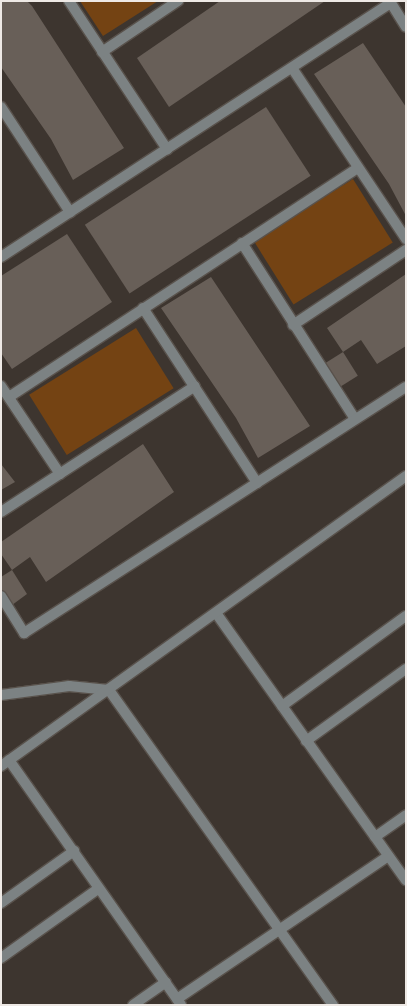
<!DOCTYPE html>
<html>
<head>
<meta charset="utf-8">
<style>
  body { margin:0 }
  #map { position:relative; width:407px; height:1006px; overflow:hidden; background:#3d352f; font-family:"IBM Plex Serif",serif }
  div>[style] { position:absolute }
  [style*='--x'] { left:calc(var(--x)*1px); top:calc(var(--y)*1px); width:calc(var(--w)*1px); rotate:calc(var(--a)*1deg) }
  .green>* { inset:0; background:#744313; transform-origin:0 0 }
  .building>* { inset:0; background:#685f58; transform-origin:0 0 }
  .roads { filter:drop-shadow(1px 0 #59524c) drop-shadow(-1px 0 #59524c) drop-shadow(0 1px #59524c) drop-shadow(0 -1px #59524c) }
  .minor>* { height:10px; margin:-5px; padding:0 5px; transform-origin:5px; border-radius:5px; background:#7c8283 }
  span { translate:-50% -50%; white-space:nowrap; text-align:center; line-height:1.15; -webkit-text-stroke:4px #332b25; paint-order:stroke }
  .frame { position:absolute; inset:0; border:2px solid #eee9e5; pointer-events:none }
</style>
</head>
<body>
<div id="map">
  <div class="green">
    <i style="clip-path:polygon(80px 1px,158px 1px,103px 36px)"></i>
    <i style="left:353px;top:179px;width:75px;height:117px;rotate:58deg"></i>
    <i style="left:136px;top:328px;width:71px;height:126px;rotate:58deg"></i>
  </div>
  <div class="building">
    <i style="clip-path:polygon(1px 1px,27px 1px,32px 6px,124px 148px,73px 180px,51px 139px,1px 67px)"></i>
    <i style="clip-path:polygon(220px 1px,325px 1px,169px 107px,137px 58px)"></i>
    <i style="clip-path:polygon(363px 43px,406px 107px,406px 216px,389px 184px,314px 74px)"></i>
    <i style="left:266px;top:107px;width:82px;height:216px;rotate:57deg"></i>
    <i style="clip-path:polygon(67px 234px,112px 302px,12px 369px,1px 353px,1px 276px)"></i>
    <i style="clip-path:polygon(406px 274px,406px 346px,377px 364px,361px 340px,343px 352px,327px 328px)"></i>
    <i style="clip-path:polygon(211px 277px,310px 426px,258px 458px,236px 418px,161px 308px)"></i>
    <i style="left:343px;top:352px;width:28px;height:24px;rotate:58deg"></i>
    <i style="clip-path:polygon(143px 444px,174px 492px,46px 582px,30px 557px,12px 570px,1px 554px,1px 542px)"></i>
    <i style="clip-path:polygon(1px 464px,15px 482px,1px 490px)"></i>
    <i style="clip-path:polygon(12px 570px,27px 594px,8px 608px,1px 598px,1px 577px)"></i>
  </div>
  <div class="roads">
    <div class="minor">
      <i style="--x:69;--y:1;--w:178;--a:56.5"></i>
      <i style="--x:102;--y:52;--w:92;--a:-33.9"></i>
      <i style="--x:292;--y:68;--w:206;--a:56.3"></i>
      <i style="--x:1;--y:107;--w:126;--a:56.7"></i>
      <i style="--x:242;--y:243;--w:209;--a:57.3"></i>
      <i style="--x:1;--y:257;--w:465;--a:-33.1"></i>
      <i style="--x:391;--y:3;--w:28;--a:58"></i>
      <i style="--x:143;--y:308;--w:209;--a:56.9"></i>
      <i style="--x:293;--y:325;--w:136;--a:-33.6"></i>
      <i style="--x:1;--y:386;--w:106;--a:56.2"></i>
      <i style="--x:9;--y:397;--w:417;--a:-33.3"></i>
      <i style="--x:1;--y:512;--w:231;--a:-33"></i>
      <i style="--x:1;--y:596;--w:44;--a:58.1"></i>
      <i style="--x:24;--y:633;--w:454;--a:-32.8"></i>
      <i style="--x:216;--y:613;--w:328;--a:54.6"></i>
      <i style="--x:1;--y:695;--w:69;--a:-7.5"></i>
      <i style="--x:69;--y:686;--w:40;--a:5.7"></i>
      <i style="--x:109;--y:690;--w:387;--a:54.6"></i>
      <i style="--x:282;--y:706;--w:153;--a:-36"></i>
      <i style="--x:306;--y:741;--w:123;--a:-35.8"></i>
      <i style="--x:9;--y:760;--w:299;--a:54.9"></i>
      <i style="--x:1;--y:766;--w:498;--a:-35.6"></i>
      <i style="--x:375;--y:837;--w:38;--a:-35"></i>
      <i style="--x:1;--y:903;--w:90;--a:-35.5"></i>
      <i style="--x:1;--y:958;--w:120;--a:-35.5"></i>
      <i style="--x:177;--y:999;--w:255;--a:-34.1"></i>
      <i style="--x:133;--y:1005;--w:40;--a:-34.9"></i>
    </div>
  </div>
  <div class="frame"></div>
</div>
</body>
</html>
